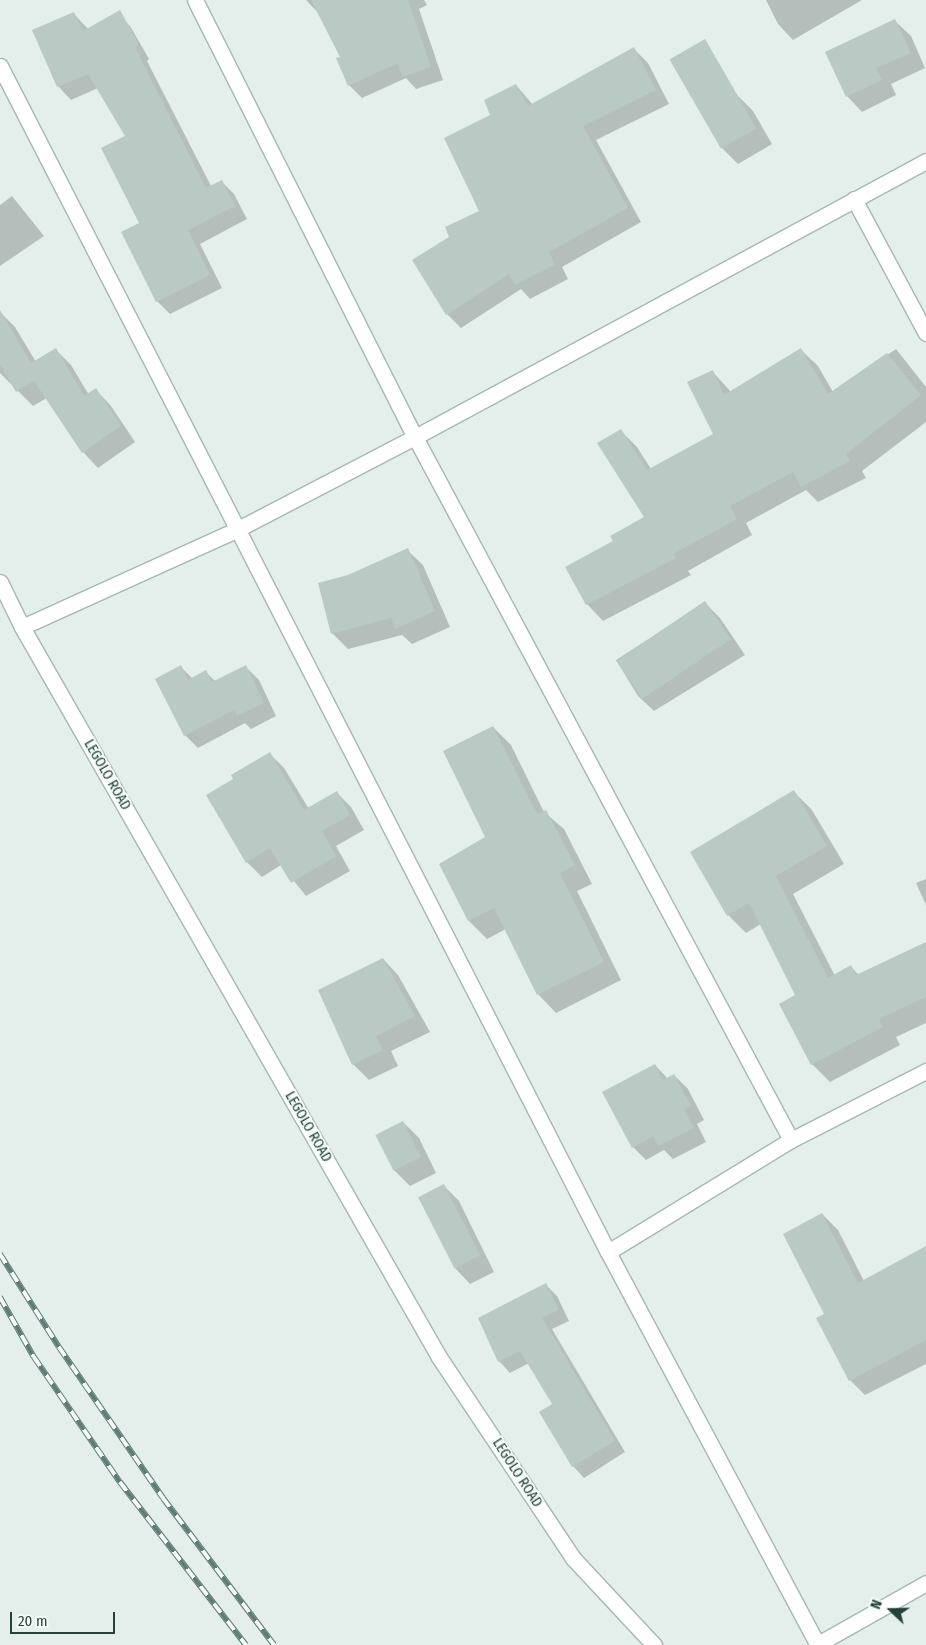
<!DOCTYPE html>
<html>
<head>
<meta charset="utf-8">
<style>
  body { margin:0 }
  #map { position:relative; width:926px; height:1645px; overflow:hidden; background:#e4eeea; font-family:"Fira Sans Condensed",sans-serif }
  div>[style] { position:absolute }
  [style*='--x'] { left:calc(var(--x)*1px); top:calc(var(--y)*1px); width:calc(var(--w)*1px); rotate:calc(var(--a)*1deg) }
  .shadow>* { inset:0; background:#0003 }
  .building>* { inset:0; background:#b9c9c4; transform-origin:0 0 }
  .roads { filter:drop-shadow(1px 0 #a6b7b2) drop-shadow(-1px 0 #a6b7b2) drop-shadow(0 1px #a6b7b2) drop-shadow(0 -1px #a6b7b2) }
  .minor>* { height:15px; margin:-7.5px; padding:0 7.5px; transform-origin:7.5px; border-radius:7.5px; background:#fff }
  .rail>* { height:5.5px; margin-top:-2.75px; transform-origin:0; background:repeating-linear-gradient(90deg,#f5faf8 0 11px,#5d7d76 0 22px); box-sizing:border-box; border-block:1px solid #5d7d76 }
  span { translate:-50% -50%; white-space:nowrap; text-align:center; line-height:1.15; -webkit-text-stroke:4px #f5faf8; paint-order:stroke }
  .street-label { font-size:14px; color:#22423b }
  .north { position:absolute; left:866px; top:1585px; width:50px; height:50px; -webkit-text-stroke:4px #f5faf8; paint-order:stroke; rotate:291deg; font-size:14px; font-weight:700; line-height:20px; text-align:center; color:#22423b }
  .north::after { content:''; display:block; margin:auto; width:18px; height:22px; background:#22423b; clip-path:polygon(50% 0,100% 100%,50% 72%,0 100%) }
  .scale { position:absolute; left:10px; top:1612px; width:105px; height:22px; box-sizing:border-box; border:2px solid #22423b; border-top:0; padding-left:6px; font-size:15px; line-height:18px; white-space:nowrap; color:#22423b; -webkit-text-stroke:4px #f5faf8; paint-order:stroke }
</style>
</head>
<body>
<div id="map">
  <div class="shadow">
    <i style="clip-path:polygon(306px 0,424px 0,427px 5px,419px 9px,443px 80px,416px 89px,406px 78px,362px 98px,349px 85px,342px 57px,321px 16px)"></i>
    <i style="clip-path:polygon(766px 0,862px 0,793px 40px,778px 24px)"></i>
    <i style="clip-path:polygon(117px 13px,130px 26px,149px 59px,147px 61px,211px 186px,221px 181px,234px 194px,247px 219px,200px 244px,222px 288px,170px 314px,157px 301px,127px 136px,98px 88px,71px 100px,58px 86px,74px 14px,88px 29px)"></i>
    <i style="clip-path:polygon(895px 21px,911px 36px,925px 68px,891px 84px,896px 95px,862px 112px,847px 96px)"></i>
    <i style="clip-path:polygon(634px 49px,648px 63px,669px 104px,596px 140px,641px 222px,562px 267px,568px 279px,530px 299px,521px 289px,461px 328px,447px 314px,451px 237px,481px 212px,492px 116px,516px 85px,533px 105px)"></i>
    <i style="clip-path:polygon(737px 95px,753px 111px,772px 144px,738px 164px,722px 148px)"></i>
    <i style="clip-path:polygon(12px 196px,44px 236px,0 266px,0 205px)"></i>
    <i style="clip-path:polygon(0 312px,15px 327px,36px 362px,56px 350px,71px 365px,89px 395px,96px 390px,111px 406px,135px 442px,98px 468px,83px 452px,47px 398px,33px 406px,0 373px)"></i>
    <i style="clip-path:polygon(896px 349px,926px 387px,926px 422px,862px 471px,866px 478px,818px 502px,806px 490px,746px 523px,752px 535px,688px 571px,691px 575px,603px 621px,587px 604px,615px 541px,646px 517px,620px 430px,637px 447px,651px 469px,715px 435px,712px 371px,731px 392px,801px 350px,818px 366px,833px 392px)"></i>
    <i style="clip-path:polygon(407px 550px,423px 565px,450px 627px,412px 644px,402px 635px,348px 649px,332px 633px,349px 576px)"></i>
    <i style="clip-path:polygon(705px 603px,720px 618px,745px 655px,654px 711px,638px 696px,616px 660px)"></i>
    <i style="clip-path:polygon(181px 667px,193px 679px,206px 672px,215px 681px,246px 667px,259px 680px,276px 716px,251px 729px,245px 723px,198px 748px,185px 735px)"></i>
    <i style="clip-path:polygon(493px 727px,511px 745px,544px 812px,564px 829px,592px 884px,577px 891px,621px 980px,556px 1013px,538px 994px,506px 929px,487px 939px,469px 921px,441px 865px,487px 837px)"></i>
    <i style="clip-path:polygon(270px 754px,284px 768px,309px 809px,337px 793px,351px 807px,364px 830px,336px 846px,350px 871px,306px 896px,281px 865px,262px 877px,247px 862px,235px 780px)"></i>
    <i style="clip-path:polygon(794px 792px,812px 810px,844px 864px,793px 894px,835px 976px,851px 967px,859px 975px,926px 987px,926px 1023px,896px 1037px,900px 1045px,830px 1082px,812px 1064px,797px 996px,761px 924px,746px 933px,728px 915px)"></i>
    <i style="clip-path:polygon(926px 879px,926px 905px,916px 883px)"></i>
    <i style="clip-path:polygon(383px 959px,398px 975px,430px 1032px,391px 1051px,398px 1066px,369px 1080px,353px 1064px)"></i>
    <i style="clip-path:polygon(655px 1065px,668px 1079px,674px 1075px,688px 1089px,704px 1120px,697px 1124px,706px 1142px,673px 1159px,664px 1150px,646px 1160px,633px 1147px)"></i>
    <i style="clip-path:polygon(403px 1122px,419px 1138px,436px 1173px,410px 1186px,394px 1170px)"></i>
    <i style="clip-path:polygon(444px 1186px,459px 1201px,494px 1272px,470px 1284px,455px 1268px)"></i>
    <i style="clip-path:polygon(822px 1214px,838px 1230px,864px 1281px,926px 1248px,926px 1364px,865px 1395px,850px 1380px,825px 1314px)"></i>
    <i style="clip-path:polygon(545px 1284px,557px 1296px,569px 1321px,552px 1329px,625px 1452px,584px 1478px,573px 1466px,541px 1413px,554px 1405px,529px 1363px,510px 1373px,499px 1361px)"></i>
  </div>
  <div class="building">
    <i style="clip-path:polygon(311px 0,408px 0,431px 67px,402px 77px,398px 63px,348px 86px,336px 58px,340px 57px)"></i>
    <i style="clip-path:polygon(120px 10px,139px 45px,135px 47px,206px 188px,222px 180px,235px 206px,188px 230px,210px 275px,156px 302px,121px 232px,139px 223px,101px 148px,125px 136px,88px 74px,57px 87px,32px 30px,74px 12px,83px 31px)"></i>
    <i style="clip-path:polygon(895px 19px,911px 53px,876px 68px,882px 80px,846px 97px,825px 52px)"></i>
    <i style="left:705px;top:39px;width:103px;height:41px;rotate:60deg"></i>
    <i style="clip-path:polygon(634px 47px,656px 90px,583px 126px,628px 208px,549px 252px,555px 265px,515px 285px,509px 274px,446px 315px,412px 260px,449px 237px,445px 227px,479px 211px,444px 138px,490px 115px,484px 100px,516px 84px,528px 106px)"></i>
    <i style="clip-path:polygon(0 310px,31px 363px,56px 348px,84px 396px,96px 388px,121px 426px,82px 453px,34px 381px,16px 392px,0 364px)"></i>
    <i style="clip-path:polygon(801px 348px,828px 394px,887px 353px,921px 395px,846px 454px,850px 461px,801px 487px,793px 472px,730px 506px,737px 519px,673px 554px,676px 558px,586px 605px,565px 567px,613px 541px,610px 536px,644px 517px,597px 443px,621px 429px,647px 470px,713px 434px,687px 382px,713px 370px,724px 395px)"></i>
    <i style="clip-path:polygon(408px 548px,435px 611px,395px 629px,391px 618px,331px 634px,318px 583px,348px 575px)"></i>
    <i style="left:705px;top:601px;width:46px;height:107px;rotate:56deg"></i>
    <i style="clip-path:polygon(181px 665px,188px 680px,206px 670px,212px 682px,246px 665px,264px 703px,237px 716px,234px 710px,184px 736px,155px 679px)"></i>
    <i style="clip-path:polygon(493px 726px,537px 814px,546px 810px,575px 865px,560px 873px,604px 962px,537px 995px,494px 908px,468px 921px,439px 864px,485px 837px,443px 751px)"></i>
    <i style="clip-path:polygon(270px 752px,304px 810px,337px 791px,350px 815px,322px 831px,336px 856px,291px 883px,270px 848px,246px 863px,206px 795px,233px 779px,231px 775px)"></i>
    <i style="clip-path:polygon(794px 790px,827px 846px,776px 876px,828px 978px,851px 965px,856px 975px,926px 942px,926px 997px,879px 1019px,883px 1027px,811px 1065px,779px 1004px,795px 995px,749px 903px,727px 916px,690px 852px)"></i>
    <i style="clip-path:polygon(383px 958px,415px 1016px,376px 1036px,383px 1050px,352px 1065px,318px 990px)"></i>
    <i style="clip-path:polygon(655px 1064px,663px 1080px,674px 1074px,691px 1106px,684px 1110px,694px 1128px,658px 1146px,653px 1136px,632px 1148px,602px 1092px)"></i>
    <i style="left:403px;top:1121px;width:40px;height:31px;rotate:63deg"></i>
    <i style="left:444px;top:1184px;width:80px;height:29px;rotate:63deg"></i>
    <i style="clip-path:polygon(822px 1213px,858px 1283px,926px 1246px,926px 1340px,849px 1381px,816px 1318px,824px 1314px,783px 1234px)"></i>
    <i style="clip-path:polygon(546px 1283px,559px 1310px,542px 1318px,615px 1441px,572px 1467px,539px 1412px,552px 1404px,520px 1351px,498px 1362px,478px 1318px)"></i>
  </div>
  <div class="roads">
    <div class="minor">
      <i style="--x:195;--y:0;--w:489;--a:63.3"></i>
      <i style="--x:415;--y:437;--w:797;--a:61.86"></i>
      <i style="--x:0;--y:66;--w:1333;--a:62.86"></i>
      <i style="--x:608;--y:1252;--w:443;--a:61.9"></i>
      <i style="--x:854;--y:199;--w:152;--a:61.8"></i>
      <i style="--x:0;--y:582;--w:50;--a:63.9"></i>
      <i style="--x:22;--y:627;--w:841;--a:60.26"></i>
      <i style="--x:439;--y:1357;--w:242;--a:56.3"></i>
      <i style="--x:573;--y:1558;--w:119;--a:47"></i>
      <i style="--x:22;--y:627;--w:237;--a:-24.4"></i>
      <i style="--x:238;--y:529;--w:199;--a:-27.5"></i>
      <i style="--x:415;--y:437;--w:581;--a:-28.37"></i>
      <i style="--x:608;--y:1252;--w:215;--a:-31.5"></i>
      <i style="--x:791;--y:1140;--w:152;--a:-27.1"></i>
      <i style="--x:816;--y:1645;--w:126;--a:-29.4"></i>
    </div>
  </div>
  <div class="rail">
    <i style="--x:0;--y:1254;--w:110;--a:57.6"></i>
    <i style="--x:59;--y:1347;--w:183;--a:55.4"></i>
    <i style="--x:163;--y:1498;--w:184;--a:52.9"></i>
    <i style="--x:0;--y:1297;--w:69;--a:60.5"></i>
    <i style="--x:34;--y:1357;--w:152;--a:55.5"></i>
    <i style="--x:120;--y:1482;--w:206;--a:52.3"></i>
  </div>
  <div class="street-label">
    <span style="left:107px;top:775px;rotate:60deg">LEGOLO ROAD</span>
    <span style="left:308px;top:1127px;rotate:60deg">LEGOLO ROAD</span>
    <span style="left:517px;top:1473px;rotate:57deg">LEGOLO ROAD</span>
  </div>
  <div class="north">N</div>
  <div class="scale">20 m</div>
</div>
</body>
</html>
